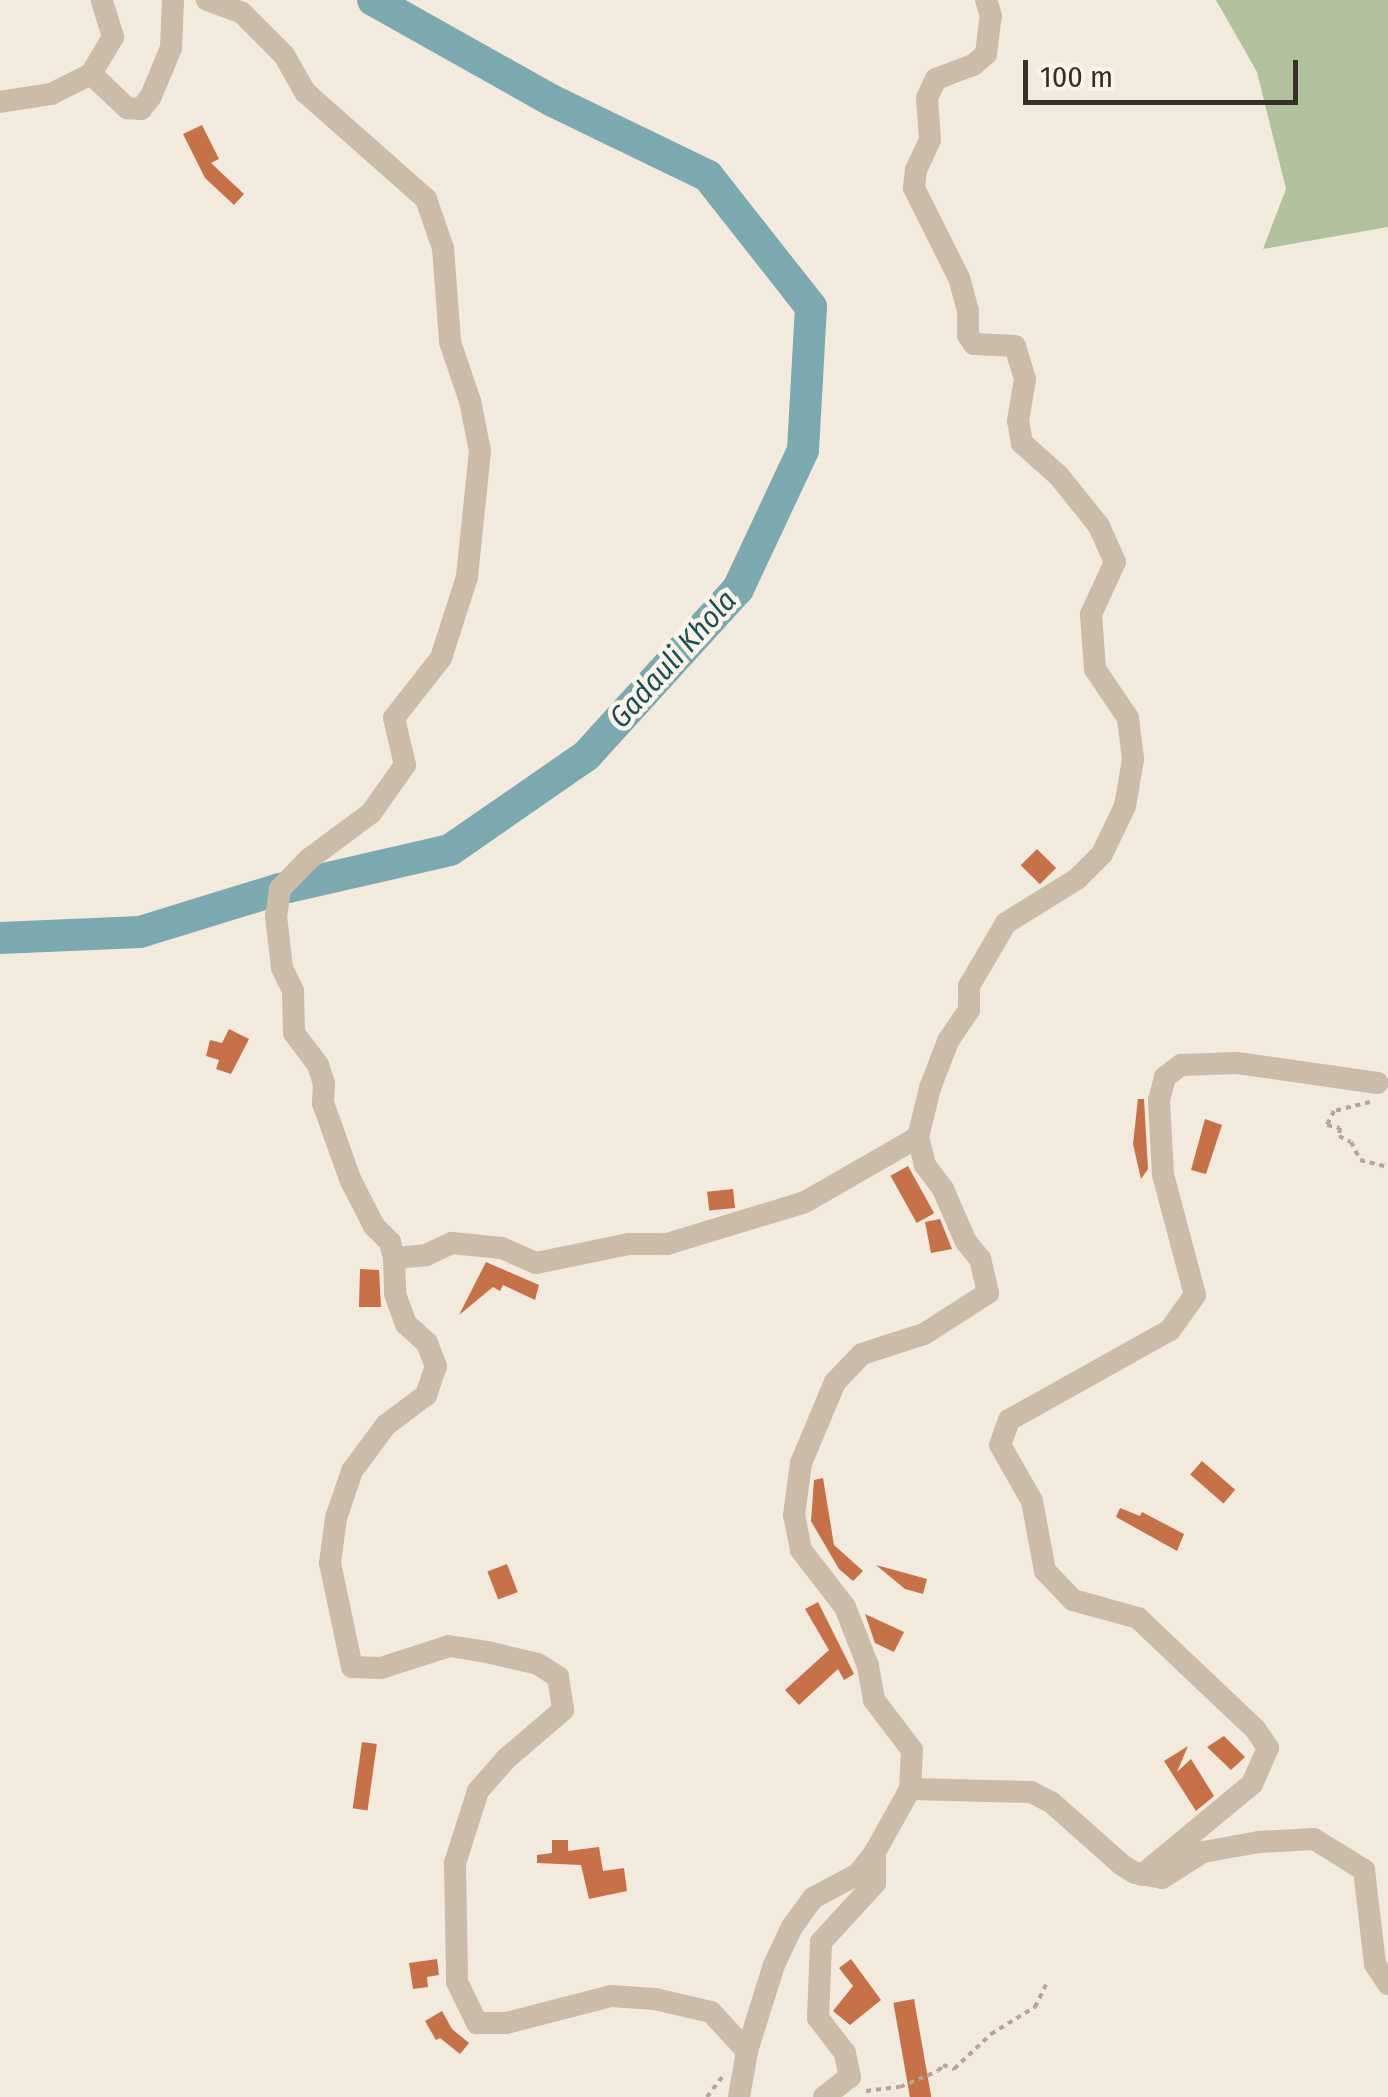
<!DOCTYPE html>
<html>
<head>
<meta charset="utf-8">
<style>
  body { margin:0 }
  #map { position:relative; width:1388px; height:2097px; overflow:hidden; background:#f2eadd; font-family:"Fira Sans Condensed",sans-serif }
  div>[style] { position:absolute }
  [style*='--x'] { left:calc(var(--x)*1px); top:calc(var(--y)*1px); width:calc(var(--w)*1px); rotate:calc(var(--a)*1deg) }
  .green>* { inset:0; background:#b2c19d }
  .river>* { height:32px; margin:-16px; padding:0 16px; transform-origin:16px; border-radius:16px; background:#7ca9af }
  .building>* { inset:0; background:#c67148; transform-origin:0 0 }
  .path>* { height:4px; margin-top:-2px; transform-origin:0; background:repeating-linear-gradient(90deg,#b6a593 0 5px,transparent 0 10px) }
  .minor>* { height:22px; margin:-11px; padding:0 11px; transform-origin:11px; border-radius:11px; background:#cbbba9 }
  span { translate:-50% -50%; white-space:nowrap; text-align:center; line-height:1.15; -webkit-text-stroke:9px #faf4e9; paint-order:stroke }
  .water-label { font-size:30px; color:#1e5059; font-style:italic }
  .scale { position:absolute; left:1023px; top:60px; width:275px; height:45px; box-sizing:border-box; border:5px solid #382f29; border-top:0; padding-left:12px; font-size:30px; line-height:35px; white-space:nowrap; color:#382f29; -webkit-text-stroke:8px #faf4e9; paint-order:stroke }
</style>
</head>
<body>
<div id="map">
  <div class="green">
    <i style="clip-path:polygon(1216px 0,1388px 0,1388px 227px,1263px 249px,1286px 189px,1257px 72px)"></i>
  </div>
  <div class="river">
    <i style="--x:0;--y:938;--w:140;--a:-2.5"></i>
    <i style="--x:140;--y:932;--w:146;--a:-17.1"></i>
    <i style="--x:280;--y:889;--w:174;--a:-12.9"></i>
    <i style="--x:450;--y:850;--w:165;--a:-34.7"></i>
    <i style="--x:586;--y:756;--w:226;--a:-47.7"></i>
    <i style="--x:738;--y:589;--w:153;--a:-64.9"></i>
    <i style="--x:803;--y:450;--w:143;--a:-86.8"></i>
    <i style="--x:811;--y:307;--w:167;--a:-128.2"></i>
    <i style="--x:708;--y:176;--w:174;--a:-154.2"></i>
    <i style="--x:551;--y:100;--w:204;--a:-150.7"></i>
  </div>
  <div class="building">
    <i style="clip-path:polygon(202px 125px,219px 159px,211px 163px,244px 194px,234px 205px,205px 178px,183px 134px)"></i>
    <i style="left:1037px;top:849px;width:27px;height:23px;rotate:45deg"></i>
    <i style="clip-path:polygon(229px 1029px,249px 1039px,231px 1074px,216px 1069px,219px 1060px,206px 1056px,210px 1040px,222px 1043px)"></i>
    <i style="clip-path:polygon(1138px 1099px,1144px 1099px,1148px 1169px,1141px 1179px,1133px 1144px)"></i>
    <i style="clip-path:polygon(1205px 1119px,1222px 1125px,1206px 1174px,1191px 1170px)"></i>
    <i style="left:908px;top:1166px;width:54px;height:20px;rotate:61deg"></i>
    <i style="left:733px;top:1189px;width:19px;height:26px;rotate:84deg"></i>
    <i style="clip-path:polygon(940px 1219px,952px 1249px,931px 1253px,925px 1222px)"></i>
    <i style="clip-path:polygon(486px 1262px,539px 1285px,535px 1300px,503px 1285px,500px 1291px,493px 1287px,459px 1315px)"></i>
    <i style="clip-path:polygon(360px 1269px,379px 1270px,381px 1307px,359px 1307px)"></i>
    <i style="left:1202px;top:1461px;width:44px;height:18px;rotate:41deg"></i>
    <i style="clip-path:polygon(823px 1478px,834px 1545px,863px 1571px,853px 1581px,839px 1569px,811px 1521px,814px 1480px)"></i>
    <i style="clip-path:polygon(1120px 1508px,1140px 1516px,1142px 1512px,1184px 1534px,1177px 1551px,1116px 1517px)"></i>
    <i style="left:507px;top:1564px;width:30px;height:21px;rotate:69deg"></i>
    <i style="clip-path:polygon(876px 1565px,927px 1579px,923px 1594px,905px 1589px)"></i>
    <i style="clip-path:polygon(818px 1602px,854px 1674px,844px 1680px,838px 1669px,799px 1705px,785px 1690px,829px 1650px,805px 1609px)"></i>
    <i style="clip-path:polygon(865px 1614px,904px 1632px,894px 1652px,875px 1643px)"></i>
    <i style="clip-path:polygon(1224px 1736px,1245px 1757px,1231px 1770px,1207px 1747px)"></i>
    <i style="left:362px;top:1742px;width:15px;height:67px;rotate:8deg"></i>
    <i style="clip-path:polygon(1188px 1746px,1177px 1772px,1191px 1759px,1214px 1796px,1196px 1811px,1164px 1761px)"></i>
    <i style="clip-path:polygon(552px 1840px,568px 1840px,568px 1851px,599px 1847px,603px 1871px,624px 1868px,627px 1891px,589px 1899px,581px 1865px,537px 1863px,537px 1855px,552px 1853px)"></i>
    <i style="clip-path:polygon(437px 1959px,439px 1975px,427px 1977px,428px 1987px,413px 1989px,409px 1963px)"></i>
    <i style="clip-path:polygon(851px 1959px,881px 2000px,850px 2025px,833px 2011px,853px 1986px,839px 1968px)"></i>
    <i style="left:914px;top:1999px;width:100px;height:21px;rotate:80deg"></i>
    <i style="clip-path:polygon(442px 2011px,452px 2029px,469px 2043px,460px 2054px,440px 2038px,436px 2040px,425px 2021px)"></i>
  </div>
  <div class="path">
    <i style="--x:1370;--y:1102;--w:37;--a:166"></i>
    <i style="--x:1334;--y:1111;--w:16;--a:117"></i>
    <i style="--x:1327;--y:1125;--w:13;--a:13"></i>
    <i style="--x:1340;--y:1128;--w:8;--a:97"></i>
    <i style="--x:1339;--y:1136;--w:13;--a:27"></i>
    <i style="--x:1351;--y:1142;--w:20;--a:63"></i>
    <i style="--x:1360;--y:1160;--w:29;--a:14"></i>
    <i style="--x:866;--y:2091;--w:34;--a:-7"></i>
    <i style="--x:900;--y:2087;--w:41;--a:-22.8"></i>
    <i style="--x:938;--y:2071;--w:8;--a:-50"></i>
    <i style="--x:943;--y:2065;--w:12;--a:20"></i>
    <i style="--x:954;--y:2069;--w:51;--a:-43.4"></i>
    <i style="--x:991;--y:2034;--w:52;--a:-31.5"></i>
    <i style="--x:1035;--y:2007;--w:25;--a:-64"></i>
    <i style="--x:707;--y:2097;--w:25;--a:-53"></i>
  </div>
  <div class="minor">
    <i style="--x:207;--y:0;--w:37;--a:20"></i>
    <i style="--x:242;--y:13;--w:59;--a:45"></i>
    <i style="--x:284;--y:55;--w:43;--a:60.4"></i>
    <i style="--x:305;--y:92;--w:162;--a:41.5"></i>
    <i style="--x:426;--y:199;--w:52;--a:70.9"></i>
    <i style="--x:443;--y:248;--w:94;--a:85.7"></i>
    <i style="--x:450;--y:342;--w:62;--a:71.3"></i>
    <i style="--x:470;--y:401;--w:51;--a:78.7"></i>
    <i style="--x:480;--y:451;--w:127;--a:95.9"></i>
    <i style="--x:467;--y:577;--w:85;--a:107.8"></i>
    <i style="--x:441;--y:658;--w:76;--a:128.1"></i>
    <i style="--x:394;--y:718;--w:48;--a:76.8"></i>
    <i style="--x:405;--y:765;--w:59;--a:125.3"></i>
    <i style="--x:371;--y:813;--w:77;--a:143.4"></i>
    <i style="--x:309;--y:859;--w:42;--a:134"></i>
    <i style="--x:280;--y:889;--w:27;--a:98"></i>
    <i style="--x:276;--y:916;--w:52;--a:83.4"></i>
    <i style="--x:282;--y:968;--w:25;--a:64"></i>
    <i style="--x:293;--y:991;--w:42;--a:88.6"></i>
    <i style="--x:294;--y:1033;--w:40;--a:53"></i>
    <i style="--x:318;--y:1065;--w:19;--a:72"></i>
    <i style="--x:324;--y:1083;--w:20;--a:93"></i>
    <i style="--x:323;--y:1103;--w:81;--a:70.4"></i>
    <i style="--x:350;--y:1179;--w:53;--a:62.9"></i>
    <i style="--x:374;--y:1226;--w:23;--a:45"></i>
    <i style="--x:390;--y:1242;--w:16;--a:76"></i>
    <i style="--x:394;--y:1258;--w:32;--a:-5"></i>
    <i style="--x:426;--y:1255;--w:29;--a:-25"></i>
    <i style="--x:452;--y:1243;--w:50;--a:5.7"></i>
    <i style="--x:502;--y:1248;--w:37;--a:24"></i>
    <i style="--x:536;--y:1263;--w:95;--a:-11.5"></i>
    <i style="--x:629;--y:1244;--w:38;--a:0"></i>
    <i style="--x:667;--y:1244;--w:144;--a:-16.9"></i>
    <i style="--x:805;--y:1202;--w:130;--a:-29.9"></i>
    <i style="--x:91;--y:74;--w:50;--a:43.4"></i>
    <i style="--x:127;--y:108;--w:14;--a:4"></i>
    <i style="--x:141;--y:109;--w:16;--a:-52"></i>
    <i style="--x:151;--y:96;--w:52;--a:-67.4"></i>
    <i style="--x:171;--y:48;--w:48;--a:-87.6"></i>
    <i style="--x:0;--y:102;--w:52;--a:-8.9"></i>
    <i style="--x:51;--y:94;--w:45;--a:-26.6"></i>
    <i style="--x:91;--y:74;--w:43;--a:-59.3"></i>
    <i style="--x:113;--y:37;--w:39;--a:-107"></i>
    <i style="--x:394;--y:1258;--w:36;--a:88"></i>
    <i style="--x:395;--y:1294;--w:32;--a:70"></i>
    <i style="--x:406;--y:1324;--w:28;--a:42"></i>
    <i style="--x:427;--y:1343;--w:25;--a:69"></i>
    <i style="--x:436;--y:1366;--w:31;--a:109"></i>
    <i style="--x:426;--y:1395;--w:50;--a:143.1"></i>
    <i style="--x:386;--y:1425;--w:57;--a:126.5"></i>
    <i style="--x:352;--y:1471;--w:50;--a:108.8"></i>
    <i style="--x:336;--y:1518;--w:45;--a:97.6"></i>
    <i style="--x:330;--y:1563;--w:106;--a:78.1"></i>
    <i style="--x:352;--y:1667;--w:29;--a:2"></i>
    <i style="--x:381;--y:1668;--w:71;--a:-17.9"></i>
    <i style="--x:449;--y:1646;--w:38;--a:9"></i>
    <i style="--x:487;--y:1652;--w:52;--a:13.2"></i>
    <i style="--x:538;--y:1664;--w:24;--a:33"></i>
    <i style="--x:558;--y:1677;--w:33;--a:81"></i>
    <i style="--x:563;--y:1710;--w:75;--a:139.3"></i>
    <i style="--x:506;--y:1759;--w:43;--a:131.2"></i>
    <i style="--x:478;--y:1791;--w:76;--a:107.7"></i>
    <i style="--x:455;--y:1863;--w:119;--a:89"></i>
    <i style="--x:457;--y:1982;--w:46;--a:64"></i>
    <i style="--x:477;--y:2023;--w:29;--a:0"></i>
    <i style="--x:506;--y:2023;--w:108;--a:-14.4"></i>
    <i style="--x:611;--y:1996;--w:44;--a:3.9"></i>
    <i style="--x:655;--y:1999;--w:57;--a:13.1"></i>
    <i style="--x:711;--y:2012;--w:53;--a:47.3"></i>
    <i style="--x:910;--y:1789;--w:121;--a:1.4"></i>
    <i style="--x:1031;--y:1792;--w:22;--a:27"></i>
    <i style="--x:1051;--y:1802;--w:95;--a:41.6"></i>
    <i style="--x:1122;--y:1865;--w:15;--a:32"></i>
    <i style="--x:1135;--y:1873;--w:27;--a:10"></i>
    <i style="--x:1162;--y:1878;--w:49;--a:-32.4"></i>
    <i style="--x:1203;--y:1852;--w:57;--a:-10.1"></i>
    <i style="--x:1259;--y:1842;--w:55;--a:-3.1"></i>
    <i style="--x:1314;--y:1839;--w:59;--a:31.8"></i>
    <i style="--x:1364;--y:1870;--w:95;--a:83.3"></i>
    <i style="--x:1375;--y:1964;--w:24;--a:57"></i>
    <i style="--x:1142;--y:1875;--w:143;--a:-39.6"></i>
    <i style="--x:1252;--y:1784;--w:39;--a:-66"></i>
    <i style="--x:1268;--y:1748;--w:23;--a:-124"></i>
    <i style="--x:1255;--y:1729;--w:161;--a:-136.5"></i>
    <i style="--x:1138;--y:1618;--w:67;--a:-164.5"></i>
    <i style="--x:1073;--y:1600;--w:40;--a:-134"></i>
    <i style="--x:1045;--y:1571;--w:71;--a:-100.5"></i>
    <i style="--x:1032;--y:1501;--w:64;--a:-119.7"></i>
    <i style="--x:1000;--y:1445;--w:27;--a:-70"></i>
    <i style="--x:1009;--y:1420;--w:184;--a:-29.2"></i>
    <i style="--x:1170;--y:1330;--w:43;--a:-54.5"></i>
    <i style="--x:1195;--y:1295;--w:124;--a:-104.9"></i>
    <i style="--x:1163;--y:1175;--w:75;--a:-93.1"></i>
    <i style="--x:1159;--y:1100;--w:24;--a:-75"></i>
    <i style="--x:1165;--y:1077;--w:20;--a:-37"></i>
    <i style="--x:1181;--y:1065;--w:56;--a:-2"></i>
    <i style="--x:1237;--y:1063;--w:142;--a:8.1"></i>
    <i style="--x:739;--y:2097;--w:47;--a:-80.1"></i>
    <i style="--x:747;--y:2051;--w:90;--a:-72.6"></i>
    <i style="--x:774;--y:1965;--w:42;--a:-64.7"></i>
    <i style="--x:792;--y:1927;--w:36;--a:-54"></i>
    <i style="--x:813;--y:1898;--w:51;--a:-28.1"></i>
    <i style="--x:858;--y:1874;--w:28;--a:-52"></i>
    <i style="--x:824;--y:2097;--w:33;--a:-38"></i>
    <i style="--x:850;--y:2077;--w:25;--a:-102"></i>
    <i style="--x:845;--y:2053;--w:44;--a:-127.6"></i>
    <i style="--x:818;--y:2018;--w:76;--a:-87.7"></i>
    <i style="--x:821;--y:1942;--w:80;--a:-47.5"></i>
    <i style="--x:875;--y:1883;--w:31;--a:-90"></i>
    <i style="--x:875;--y:1852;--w:72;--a:-60.9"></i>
    <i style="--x:910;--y:1789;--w:39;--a:-87"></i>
    <i style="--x:912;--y:1750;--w:63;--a:-127.2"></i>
    <i style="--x:874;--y:1700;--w:35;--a:-100"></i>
    <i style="--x:868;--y:1666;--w:63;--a:-111.3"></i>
    <i style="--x:845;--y:1607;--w:72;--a:-127.7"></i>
    <i style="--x:801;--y:1550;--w:36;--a:-101"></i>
    <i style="--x:794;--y:1515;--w:52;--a:-82.3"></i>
    <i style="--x:801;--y:1463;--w:88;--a:-67.2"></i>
    <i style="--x:835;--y:1382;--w:39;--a:-46"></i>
    <i style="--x:862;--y:1354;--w:65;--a:-17.9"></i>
    <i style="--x:924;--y:1334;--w:76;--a:-32.6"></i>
    <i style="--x:988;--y:1293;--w:35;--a:-103"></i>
    <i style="--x:980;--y:1259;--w:22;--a:-129"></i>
    <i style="--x:966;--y:1242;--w:58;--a:-113.5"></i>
    <i style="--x:943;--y:1189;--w:30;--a:-127"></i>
    <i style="--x:925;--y:1165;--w:29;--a:-104"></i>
    <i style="--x:918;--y:1137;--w:50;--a:-76.2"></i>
    <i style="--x:930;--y:1088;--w:50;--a:-69"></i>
    <i style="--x:948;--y:1041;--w:37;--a:-56"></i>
    <i style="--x:969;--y:1010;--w:24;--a:-90"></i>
    <i style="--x:969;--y:986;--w:73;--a:-59.6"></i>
    <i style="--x:1006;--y:923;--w:84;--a:-31.8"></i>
    <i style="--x:1077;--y:879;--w:35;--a:-45"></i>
    <i style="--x:1102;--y:854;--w:53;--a:-64.4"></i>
    <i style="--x:1125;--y:806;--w:48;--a:-80.3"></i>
    <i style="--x:1133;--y:759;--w:41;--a:-97"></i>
    <i style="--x:1128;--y:718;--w:59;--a:-124"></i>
    <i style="--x:1095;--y:669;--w:55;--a:-94.2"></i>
    <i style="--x:1091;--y:614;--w:57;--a:-65.2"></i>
    <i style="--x:1115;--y:562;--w:39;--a:-114"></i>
    <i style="--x:1099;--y:526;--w:64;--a:-128.7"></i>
    <i style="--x:1059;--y:476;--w:50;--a:-138.3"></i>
    <i style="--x:1022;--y:443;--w:22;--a:-100"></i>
    <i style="--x:1018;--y:421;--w:43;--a:-80.5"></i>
    <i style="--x:1025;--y:379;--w:34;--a:-107"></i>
    <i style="--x:1015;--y:346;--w:41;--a:-177.2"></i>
    <i style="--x:974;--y:344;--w:11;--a:-124"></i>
    <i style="--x:968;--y:335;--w:24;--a:-90"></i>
    <i style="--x:968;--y:311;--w:34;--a:-105"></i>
    <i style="--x:959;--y:278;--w:101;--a:-116.6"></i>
    <i style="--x:914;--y:188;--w:18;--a:-84"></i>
    <i style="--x:916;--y:170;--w:33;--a:-65"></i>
    <i style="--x:930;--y:140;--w:42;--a:-94.1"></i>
    <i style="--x:927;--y:98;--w:21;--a:-65"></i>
    <i style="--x:936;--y:79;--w:40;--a:-21"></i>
    <i style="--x:973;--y:65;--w:17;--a:-40"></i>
    <i style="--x:986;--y:54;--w:38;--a:-83"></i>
    <i style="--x:991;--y:16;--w:17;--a:-107"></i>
  </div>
  <div class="water-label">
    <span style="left:673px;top:659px;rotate:-48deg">Gadauli Khola</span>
  </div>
  <div class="scale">100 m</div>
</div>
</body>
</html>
